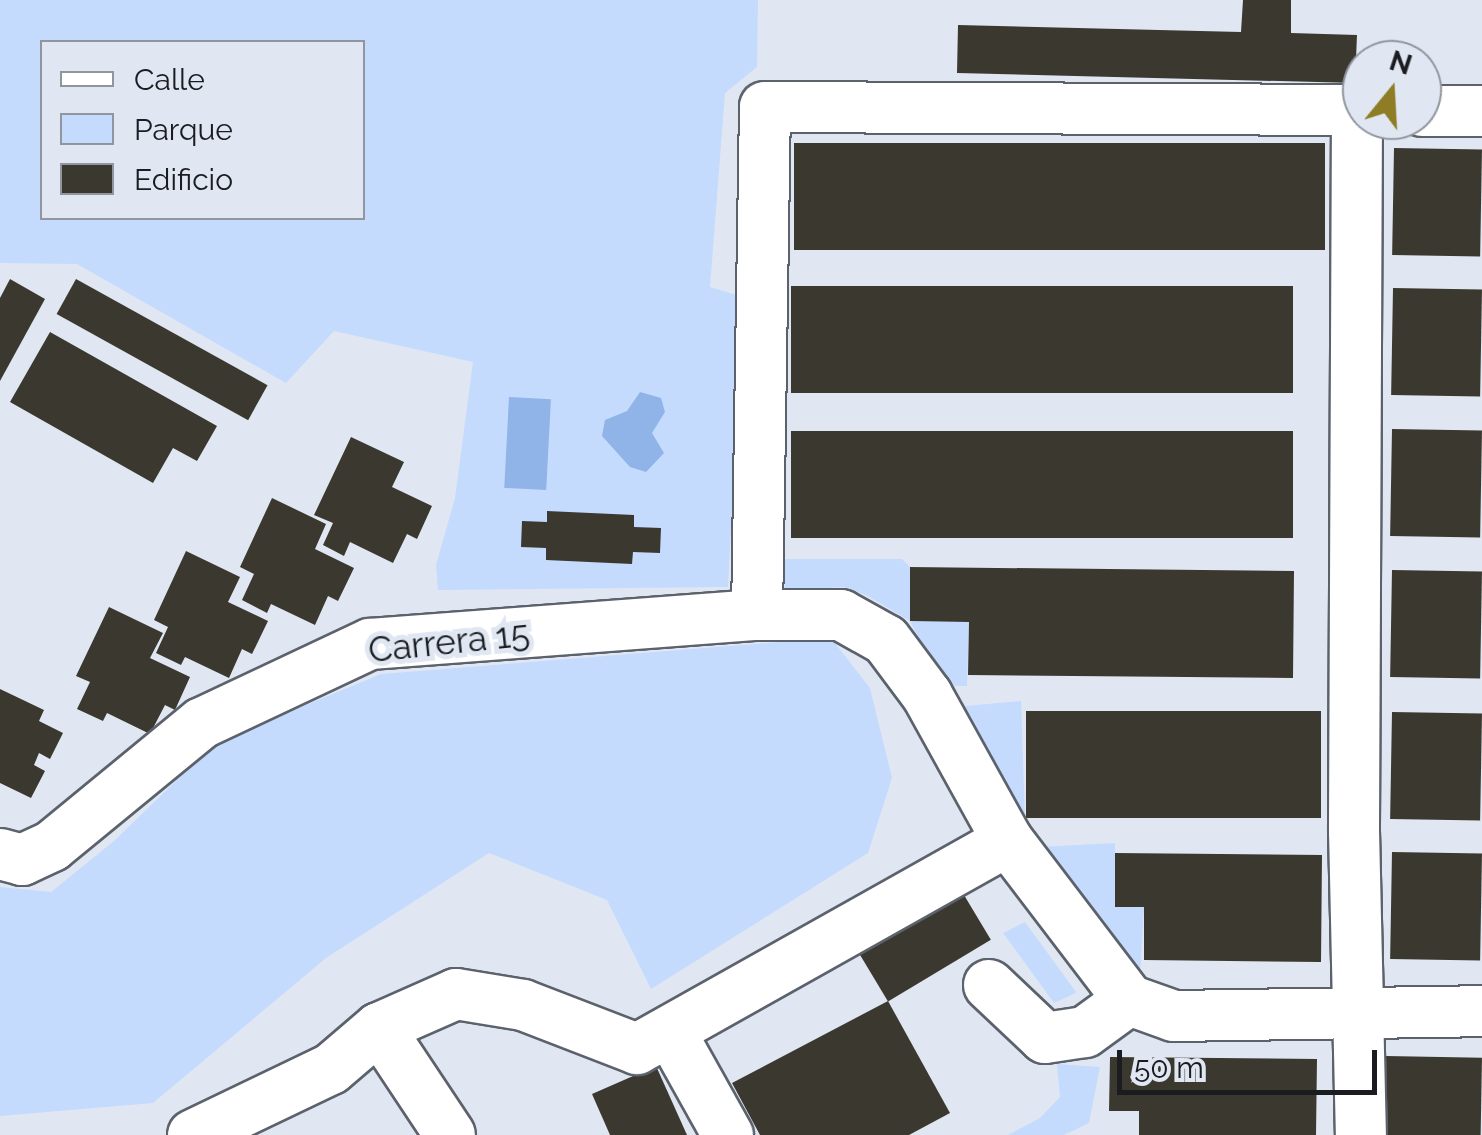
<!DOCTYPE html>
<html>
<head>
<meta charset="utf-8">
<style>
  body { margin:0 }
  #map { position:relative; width:1482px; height:1135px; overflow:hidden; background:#e0e7f2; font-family:Raleway,sans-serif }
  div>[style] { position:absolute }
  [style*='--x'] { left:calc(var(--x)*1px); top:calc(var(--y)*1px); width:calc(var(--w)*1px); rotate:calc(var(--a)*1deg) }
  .green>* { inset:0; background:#c4dbfe }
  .water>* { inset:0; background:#90b3e8; transform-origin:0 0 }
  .building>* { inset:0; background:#3b392f; transform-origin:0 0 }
  .roads { filter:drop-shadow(2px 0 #5c626c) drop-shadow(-2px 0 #5c626c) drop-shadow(0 2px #5c626c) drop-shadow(0 -2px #5c626c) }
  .minor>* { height:50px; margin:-25px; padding:0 25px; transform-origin:25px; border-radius:25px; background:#fff }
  span { translate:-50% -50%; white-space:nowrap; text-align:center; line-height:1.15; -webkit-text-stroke:10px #e0e7f2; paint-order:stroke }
  .street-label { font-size:35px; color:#1a1c20 }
  .legend { position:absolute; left:40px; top:40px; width:325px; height:180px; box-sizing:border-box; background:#e0e7f2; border:2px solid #91969e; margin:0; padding:12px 18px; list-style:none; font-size:30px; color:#1a1c20 }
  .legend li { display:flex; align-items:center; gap:20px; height:50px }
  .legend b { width:50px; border:2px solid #91969e }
  .north { position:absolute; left:1342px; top:40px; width:100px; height:100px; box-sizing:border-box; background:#e0e7f2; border:2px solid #91969e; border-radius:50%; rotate:18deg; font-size:28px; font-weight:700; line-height:40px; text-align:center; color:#1a1c20 }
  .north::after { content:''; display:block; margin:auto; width:35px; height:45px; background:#8e7d24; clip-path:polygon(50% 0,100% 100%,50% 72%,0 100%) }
  .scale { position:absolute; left:1117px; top:1050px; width:260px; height:45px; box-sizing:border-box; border:5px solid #1a1c20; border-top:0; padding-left:12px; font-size:30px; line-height:35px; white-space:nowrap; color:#1a1c20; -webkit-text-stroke:8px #e0e7f2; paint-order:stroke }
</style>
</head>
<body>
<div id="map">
  <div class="green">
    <i style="clip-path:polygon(evenodd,0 0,758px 0,757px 67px,725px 93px,710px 287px,743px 297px,728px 587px,438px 590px,436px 565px,455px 498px,473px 362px,334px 331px,286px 383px,77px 264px,0 263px,0 0,42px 42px,362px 42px,362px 218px,42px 218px,42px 42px)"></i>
    <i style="clip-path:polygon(783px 559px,902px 559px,910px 567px,910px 621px,969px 622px,967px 686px,942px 686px,910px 621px,868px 596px,844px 587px,785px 590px)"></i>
    <i style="clip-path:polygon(831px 638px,870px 688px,892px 778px,868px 853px,651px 989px,607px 900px,489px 853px,326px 958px,153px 1103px,0 1116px,0 887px,51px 892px,114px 841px,215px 743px,381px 674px)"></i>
    <i style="clip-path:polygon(1021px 701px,1025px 818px,1015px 819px,954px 707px)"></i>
    <i style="clip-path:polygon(1115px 843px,1115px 906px,1144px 907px,1140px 975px,1038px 847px)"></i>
    <i style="clip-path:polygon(1025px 922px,1076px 992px,1076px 993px,1054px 1003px,1003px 933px)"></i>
    <i style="clip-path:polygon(1057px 1064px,1100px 1067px,1089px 1123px,1064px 1135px,1008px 1135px,1040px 1118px,1060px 1097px)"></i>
  </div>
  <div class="water">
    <i style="clip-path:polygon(640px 392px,661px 398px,665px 412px,652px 433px,664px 453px,646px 472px,630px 467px,602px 436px,605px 420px,627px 411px)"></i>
    <i style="left:509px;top:397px;width:42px;height:91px;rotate:3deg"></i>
  </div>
  <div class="building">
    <i style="clip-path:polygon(1243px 0,1291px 0,1291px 33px,1357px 35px,1355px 83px,957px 73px,958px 25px,1241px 32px)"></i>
    <i style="left:794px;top:143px;width:531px;height:107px"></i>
    <i style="left:1394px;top:148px;width:88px;height:107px;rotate:1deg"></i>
    <i style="clip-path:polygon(10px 279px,45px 299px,0 381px,0 298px)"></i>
    <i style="left:76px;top:279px;width:219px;height:40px;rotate:29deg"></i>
    <i style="left:791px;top:286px;width:502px;height:107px"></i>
    <i style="left:1393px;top:288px;width:89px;height:107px;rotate:1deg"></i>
    <i style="clip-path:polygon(50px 332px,217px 426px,197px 461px,173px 448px,153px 483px,10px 402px)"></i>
    <i style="left:1392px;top:429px;width:90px;height:107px;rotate:1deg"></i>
    <i style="left:791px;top:431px;width:502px;height:107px"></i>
    <i style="clip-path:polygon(351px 437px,404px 462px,392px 487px,432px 506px,417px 539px,407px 534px,393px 563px,350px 542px,344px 556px,323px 545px,333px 523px,314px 515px)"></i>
    <i style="clip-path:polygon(272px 498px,326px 524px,315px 549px,354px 568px,338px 601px,328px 596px,315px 625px,271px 604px,267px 613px,242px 600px,254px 574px,240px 567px)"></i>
    <i style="clip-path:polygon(547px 511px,634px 515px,634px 527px,661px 528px,660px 553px,633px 552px,632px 564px,546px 560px,546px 548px,521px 547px,522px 521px,547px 522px)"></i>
    <i style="clip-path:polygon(186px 551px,240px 577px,228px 602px,268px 621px,252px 654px,242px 649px,229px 678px,185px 657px,181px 665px,156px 653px,168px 627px,154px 620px)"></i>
    <i style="clip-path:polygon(910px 567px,1294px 571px,1293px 678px,968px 675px,969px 622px,910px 621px)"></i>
    <i style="left:1392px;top:570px;width:90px;height:107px;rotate:1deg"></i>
    <i style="clip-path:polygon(109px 607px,163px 633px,150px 658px,190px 677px,175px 710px,165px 705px,150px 734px,107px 713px,103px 721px,77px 709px,90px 682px,76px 676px)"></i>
    <i style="clip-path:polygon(0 689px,44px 710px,39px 721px,63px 733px,50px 759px,39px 753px,34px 765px,45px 771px,31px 798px,0 783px)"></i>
    <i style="left:1026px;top:711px;width:295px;height:107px"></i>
    <i style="left:1392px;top:712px;width:90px;height:107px;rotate:1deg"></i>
    <i style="left:1392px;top:852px;width:90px;height:107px;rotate:1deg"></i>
    <i style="clip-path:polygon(1115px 853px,1322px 855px,1321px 962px,1144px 960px,1144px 907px,1115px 907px)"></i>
    <i style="left:961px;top:890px;width:58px;height:120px;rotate:59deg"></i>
    <i style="clip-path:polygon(888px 1001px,950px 1113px,909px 1135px,760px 1135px,732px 1083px)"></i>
    <i style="left:1386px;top:1056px;width:96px;height:79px;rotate:1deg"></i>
    <i style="clip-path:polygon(1110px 1057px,1317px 1059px,1316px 1135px,1139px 1135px,1139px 1111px,1109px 1111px)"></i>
    <i style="clip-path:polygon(656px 1066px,687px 1135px,610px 1135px,592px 1094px)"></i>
  </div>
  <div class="roads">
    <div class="minor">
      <i style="--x:1357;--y:110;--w:721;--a:90.24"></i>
      <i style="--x:1354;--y:831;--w:304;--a:88.7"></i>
      <i style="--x:1422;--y:111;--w:60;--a:0"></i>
      <i style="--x:757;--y:615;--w:508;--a:-89.1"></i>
      <i style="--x:765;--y:107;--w:597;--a:0.29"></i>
      <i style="--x:0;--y:854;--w:23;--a:15"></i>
      <i style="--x:22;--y:860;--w:33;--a:-25"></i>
      <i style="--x:52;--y:846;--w:194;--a:-39.4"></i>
      <i style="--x:202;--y:723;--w:186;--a:-25.2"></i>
      <i style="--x:370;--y:644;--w:388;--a:-4.3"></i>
      <i style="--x:757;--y:615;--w:84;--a:0"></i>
      <i style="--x:841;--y:615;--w:51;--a:29.1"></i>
      <i style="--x:886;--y:640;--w:69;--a:53.3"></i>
      <i style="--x:927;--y:695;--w:167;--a:61"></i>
      <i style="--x:1008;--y:841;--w:200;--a:52.7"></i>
      <i style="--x:1129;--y:1000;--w:48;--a:19.6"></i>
      <i style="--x:1174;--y:1016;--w:308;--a:-0.9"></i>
      <i style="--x:989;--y:985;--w:77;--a:43.4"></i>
      <i style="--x:1045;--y:1038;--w:40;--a:-8.5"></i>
      <i style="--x:1085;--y:1032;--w:54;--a:-36"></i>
      <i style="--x:379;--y:1028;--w:128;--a:56.4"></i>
      <i style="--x:672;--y:1035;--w:115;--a:60.8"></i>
      <i style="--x:193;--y:1135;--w:153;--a:-25.6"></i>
      <i style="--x:331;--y:1069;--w:63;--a:-40.5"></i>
      <i style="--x:379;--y:1028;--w:84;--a:-23.8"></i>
      <i style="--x:456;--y:994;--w:68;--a:9.3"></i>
      <i style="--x:523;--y:1005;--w:122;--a:21.1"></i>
      <i style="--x:637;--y:1049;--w:425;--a:-29.3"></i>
    </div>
  </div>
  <div class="street-label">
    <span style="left:449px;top:642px;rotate:-6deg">Carrera 15</span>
  </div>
  <ul class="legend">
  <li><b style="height:12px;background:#fff"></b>Calle</li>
  <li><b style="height:28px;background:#c4dbfe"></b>Parque</li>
  <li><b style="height:28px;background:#3b392f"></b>Edificio</li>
  </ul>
  <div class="north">N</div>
  <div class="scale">50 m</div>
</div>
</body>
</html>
